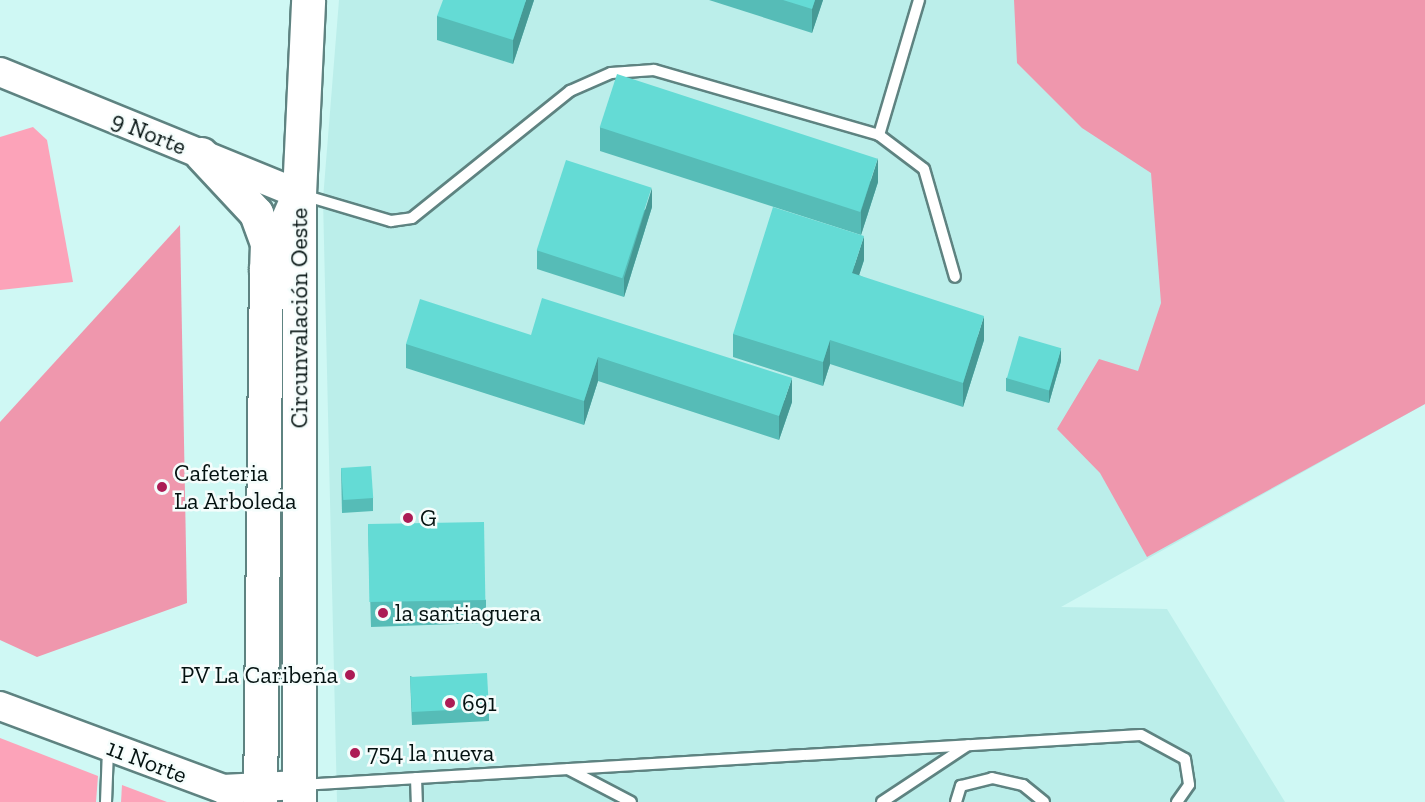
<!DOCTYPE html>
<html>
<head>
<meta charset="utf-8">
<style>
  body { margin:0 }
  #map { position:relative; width:1425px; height:802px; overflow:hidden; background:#cff8f4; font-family:"Zilla Slab",serif }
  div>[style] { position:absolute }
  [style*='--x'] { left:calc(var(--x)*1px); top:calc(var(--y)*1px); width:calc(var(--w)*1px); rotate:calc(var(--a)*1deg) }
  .built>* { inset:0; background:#bbeeea }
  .green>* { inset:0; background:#fca3b9 }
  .forest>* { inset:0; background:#ef97ad }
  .roads { filter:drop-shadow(2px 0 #5e8381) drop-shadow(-2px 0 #5e8381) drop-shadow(0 2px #5e8381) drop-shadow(0 -2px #5e8381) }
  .lane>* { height:10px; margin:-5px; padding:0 5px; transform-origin:5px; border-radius:5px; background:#fff }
  .secondary>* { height:28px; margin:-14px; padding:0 14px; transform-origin:14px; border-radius:14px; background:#fff }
  .primary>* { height:33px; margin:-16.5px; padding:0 16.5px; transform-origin:16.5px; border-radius:16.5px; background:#fff }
  .wall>* { inset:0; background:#56bcb7 }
  .shaded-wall>* { inset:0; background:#469995 }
  .building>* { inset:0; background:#64dbd5; transform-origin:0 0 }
  .dots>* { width:16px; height:16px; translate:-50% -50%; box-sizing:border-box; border:3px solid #f5fdfc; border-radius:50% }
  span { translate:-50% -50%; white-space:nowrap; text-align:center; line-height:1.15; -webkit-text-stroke:5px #f5fdfc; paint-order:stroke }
  .street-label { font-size:24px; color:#041211 }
  .poi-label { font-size:24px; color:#041211 }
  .left { translate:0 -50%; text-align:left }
  .right { translate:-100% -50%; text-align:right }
</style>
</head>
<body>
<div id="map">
  <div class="built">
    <i style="clip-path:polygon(339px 0,1425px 0,1425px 404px,1061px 607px,1167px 609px,1285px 802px,337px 802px,323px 199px)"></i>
  </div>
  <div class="green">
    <i style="clip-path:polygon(33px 127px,47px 140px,73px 282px,0 290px,0 137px)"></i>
    <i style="clip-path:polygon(0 738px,98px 776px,96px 802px,0 802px)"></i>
    <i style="clip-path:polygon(122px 785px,167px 802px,121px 802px)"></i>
  </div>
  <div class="forest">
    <i style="clip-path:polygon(1014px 0,1425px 0,1425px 404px,1147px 557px,1100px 473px,1057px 429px,1099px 359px,1138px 371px,1161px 303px,1151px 173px,1082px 128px,1017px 63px)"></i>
    <i style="clip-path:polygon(180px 225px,187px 603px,37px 657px,0 640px,0 422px)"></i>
  </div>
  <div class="roads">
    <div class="lane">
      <i style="--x:879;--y:135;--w:141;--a:-73.5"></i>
      <i style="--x:303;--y:195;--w:92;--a:16.5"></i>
      <i style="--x:391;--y:221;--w:21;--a:-8"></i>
      <i style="--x:412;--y:218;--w:203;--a:-38.8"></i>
      <i style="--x:570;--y:91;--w:45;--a:-23.7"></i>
      <i style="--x:611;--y:73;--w:43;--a:-4"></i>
      <i style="--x:654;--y:70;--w:234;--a:16.1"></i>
      <i style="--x:879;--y:135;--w:56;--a:37.1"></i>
      <i style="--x:924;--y:169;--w:112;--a:74"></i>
      <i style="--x:568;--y:769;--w:71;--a:27.6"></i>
      <i style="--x:416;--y:778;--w:24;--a:88"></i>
      <i style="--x:301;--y:785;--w:841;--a:-3.41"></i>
      <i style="--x:1141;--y:735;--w:50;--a:28.6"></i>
      <i style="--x:1185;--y:759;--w:26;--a:81"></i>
      <i style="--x:1189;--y:785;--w:21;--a:125"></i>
      <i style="--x:106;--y:802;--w:53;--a:-87.8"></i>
      <i style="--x:882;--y:802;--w:103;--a:-33.5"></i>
      <i style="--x:956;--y:802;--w:17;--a:-73"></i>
      <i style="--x:961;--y:786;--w:32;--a:-14"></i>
      <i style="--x:992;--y:778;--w:32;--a:13"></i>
      <i style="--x:1023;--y:785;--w:27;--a:39"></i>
    </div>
    <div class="secondary">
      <i style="--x:0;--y:72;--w:323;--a:22.2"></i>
      <i style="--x:0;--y:706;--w:238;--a:20.4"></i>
      <i style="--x:223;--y:789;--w:76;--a:-3"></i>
    </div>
    <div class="primary">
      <i style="--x:201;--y:154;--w:81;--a:47"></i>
      <i style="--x:256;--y:213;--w:32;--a:70"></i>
      <i style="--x:267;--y:243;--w:26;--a:92"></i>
      <i style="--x:260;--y:802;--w:533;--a:-89.36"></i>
      <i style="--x:266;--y:269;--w:68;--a:-66.5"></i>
      <i style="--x:299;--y:802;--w:608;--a:-90"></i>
      <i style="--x:299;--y:194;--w:194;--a:-87.3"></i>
    </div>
  </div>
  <div class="wall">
    <i style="clip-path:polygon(534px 0,513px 64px,437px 40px,437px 16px)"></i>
    <i style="clip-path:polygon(709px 0,823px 0,812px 33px)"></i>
    <i style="clip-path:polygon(600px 127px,878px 182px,861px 235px,600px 151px)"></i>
    <i style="clip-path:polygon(652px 207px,624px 297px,537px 269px,537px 250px)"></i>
    <i style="clip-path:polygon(864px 260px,859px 275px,984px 340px,963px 407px,830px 364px,823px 386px,733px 357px,733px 334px)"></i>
    <i style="clip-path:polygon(531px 335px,792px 402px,779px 440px,598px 381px,584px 425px,406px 368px,406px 344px)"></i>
    <i style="clip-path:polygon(1061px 361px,1049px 403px,1006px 391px,1006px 378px)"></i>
    <i style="clip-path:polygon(341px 468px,373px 498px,373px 511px,342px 513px)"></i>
    <i style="clip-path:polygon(368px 525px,486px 600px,486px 623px,371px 627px)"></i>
    <i style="clip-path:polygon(410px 676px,489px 708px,489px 721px,412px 725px)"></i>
  </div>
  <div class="shaded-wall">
    <i style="clip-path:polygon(526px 0,534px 0,513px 64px,513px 40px)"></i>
    <i style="clip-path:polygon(815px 0,823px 0,812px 33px,812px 9px)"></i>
    <i style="clip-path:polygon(878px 158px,878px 182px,861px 235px,861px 211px)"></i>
    <i style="clip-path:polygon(652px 188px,652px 207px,624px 297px,624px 278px)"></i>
    <i style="clip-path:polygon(864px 236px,864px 260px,852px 297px,852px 273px)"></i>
    <i style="clip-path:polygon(984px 316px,984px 340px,963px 407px,963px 383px)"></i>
    <i style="clip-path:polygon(830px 340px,830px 364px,823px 386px,823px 362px)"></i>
    <i style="clip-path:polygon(1061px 348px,1061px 361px,1049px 403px,1049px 390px)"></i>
    <i style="clip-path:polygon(598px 357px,598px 381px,584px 425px,584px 401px)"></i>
    <i style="clip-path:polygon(792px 378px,792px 402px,779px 440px,779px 416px)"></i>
  </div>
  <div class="building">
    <i style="clip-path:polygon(443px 0,526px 0,513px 40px,437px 16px)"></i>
    <i style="clip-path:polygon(783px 0,815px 0,812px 9px)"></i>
    <i style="left:617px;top:74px;width:274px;height:56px;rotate:18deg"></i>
    <i style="left:566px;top:160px;width:90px;height:95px;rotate:18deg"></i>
    <i style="clip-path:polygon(773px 207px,864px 236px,852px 273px,984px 316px,963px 383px,830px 340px,823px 362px,733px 334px)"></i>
    <i style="clip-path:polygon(542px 298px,792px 378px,779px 416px,598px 357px,584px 401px,406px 344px,420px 299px,531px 335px)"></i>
    <i style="left:1019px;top:336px;width:44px;height:44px;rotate:16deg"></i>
    <i style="left:371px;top:466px;width:32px;height:30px;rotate:86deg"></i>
    <i style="left:484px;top:522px;width:78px;height:116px;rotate:89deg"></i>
    <i style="left:487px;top:673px;width:35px;height:77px;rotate:87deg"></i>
  </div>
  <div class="dots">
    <i style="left:162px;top:487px;background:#ac1c55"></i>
    <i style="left:408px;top:518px;background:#ac1c55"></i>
    <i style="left:383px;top:613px;background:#ac1c55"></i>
    <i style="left:350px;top:675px;background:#ac1c55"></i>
    <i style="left:450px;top:703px;background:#ac1c55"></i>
    <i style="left:355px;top:753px;background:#ac1c55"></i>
  </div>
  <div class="street-label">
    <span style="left:149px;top:133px;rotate:22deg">9 Norte</span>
    <span style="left:299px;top:318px;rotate:-90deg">Circunvalación Oeste</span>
    <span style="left:147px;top:761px;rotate:21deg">11 Norte</span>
  </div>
  <div class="poi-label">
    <span class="left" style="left:174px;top:487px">Cafeteria<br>La Arboleda</span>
    <span class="left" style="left:420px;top:518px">G</span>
    <span class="left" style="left:395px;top:613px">la santiaguera</span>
    <span class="right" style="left:338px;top:675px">PV La Caribeña</span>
    <span class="left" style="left:462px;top:703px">691</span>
    <span class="left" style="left:367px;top:753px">754 la nueva</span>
  </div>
</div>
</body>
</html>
